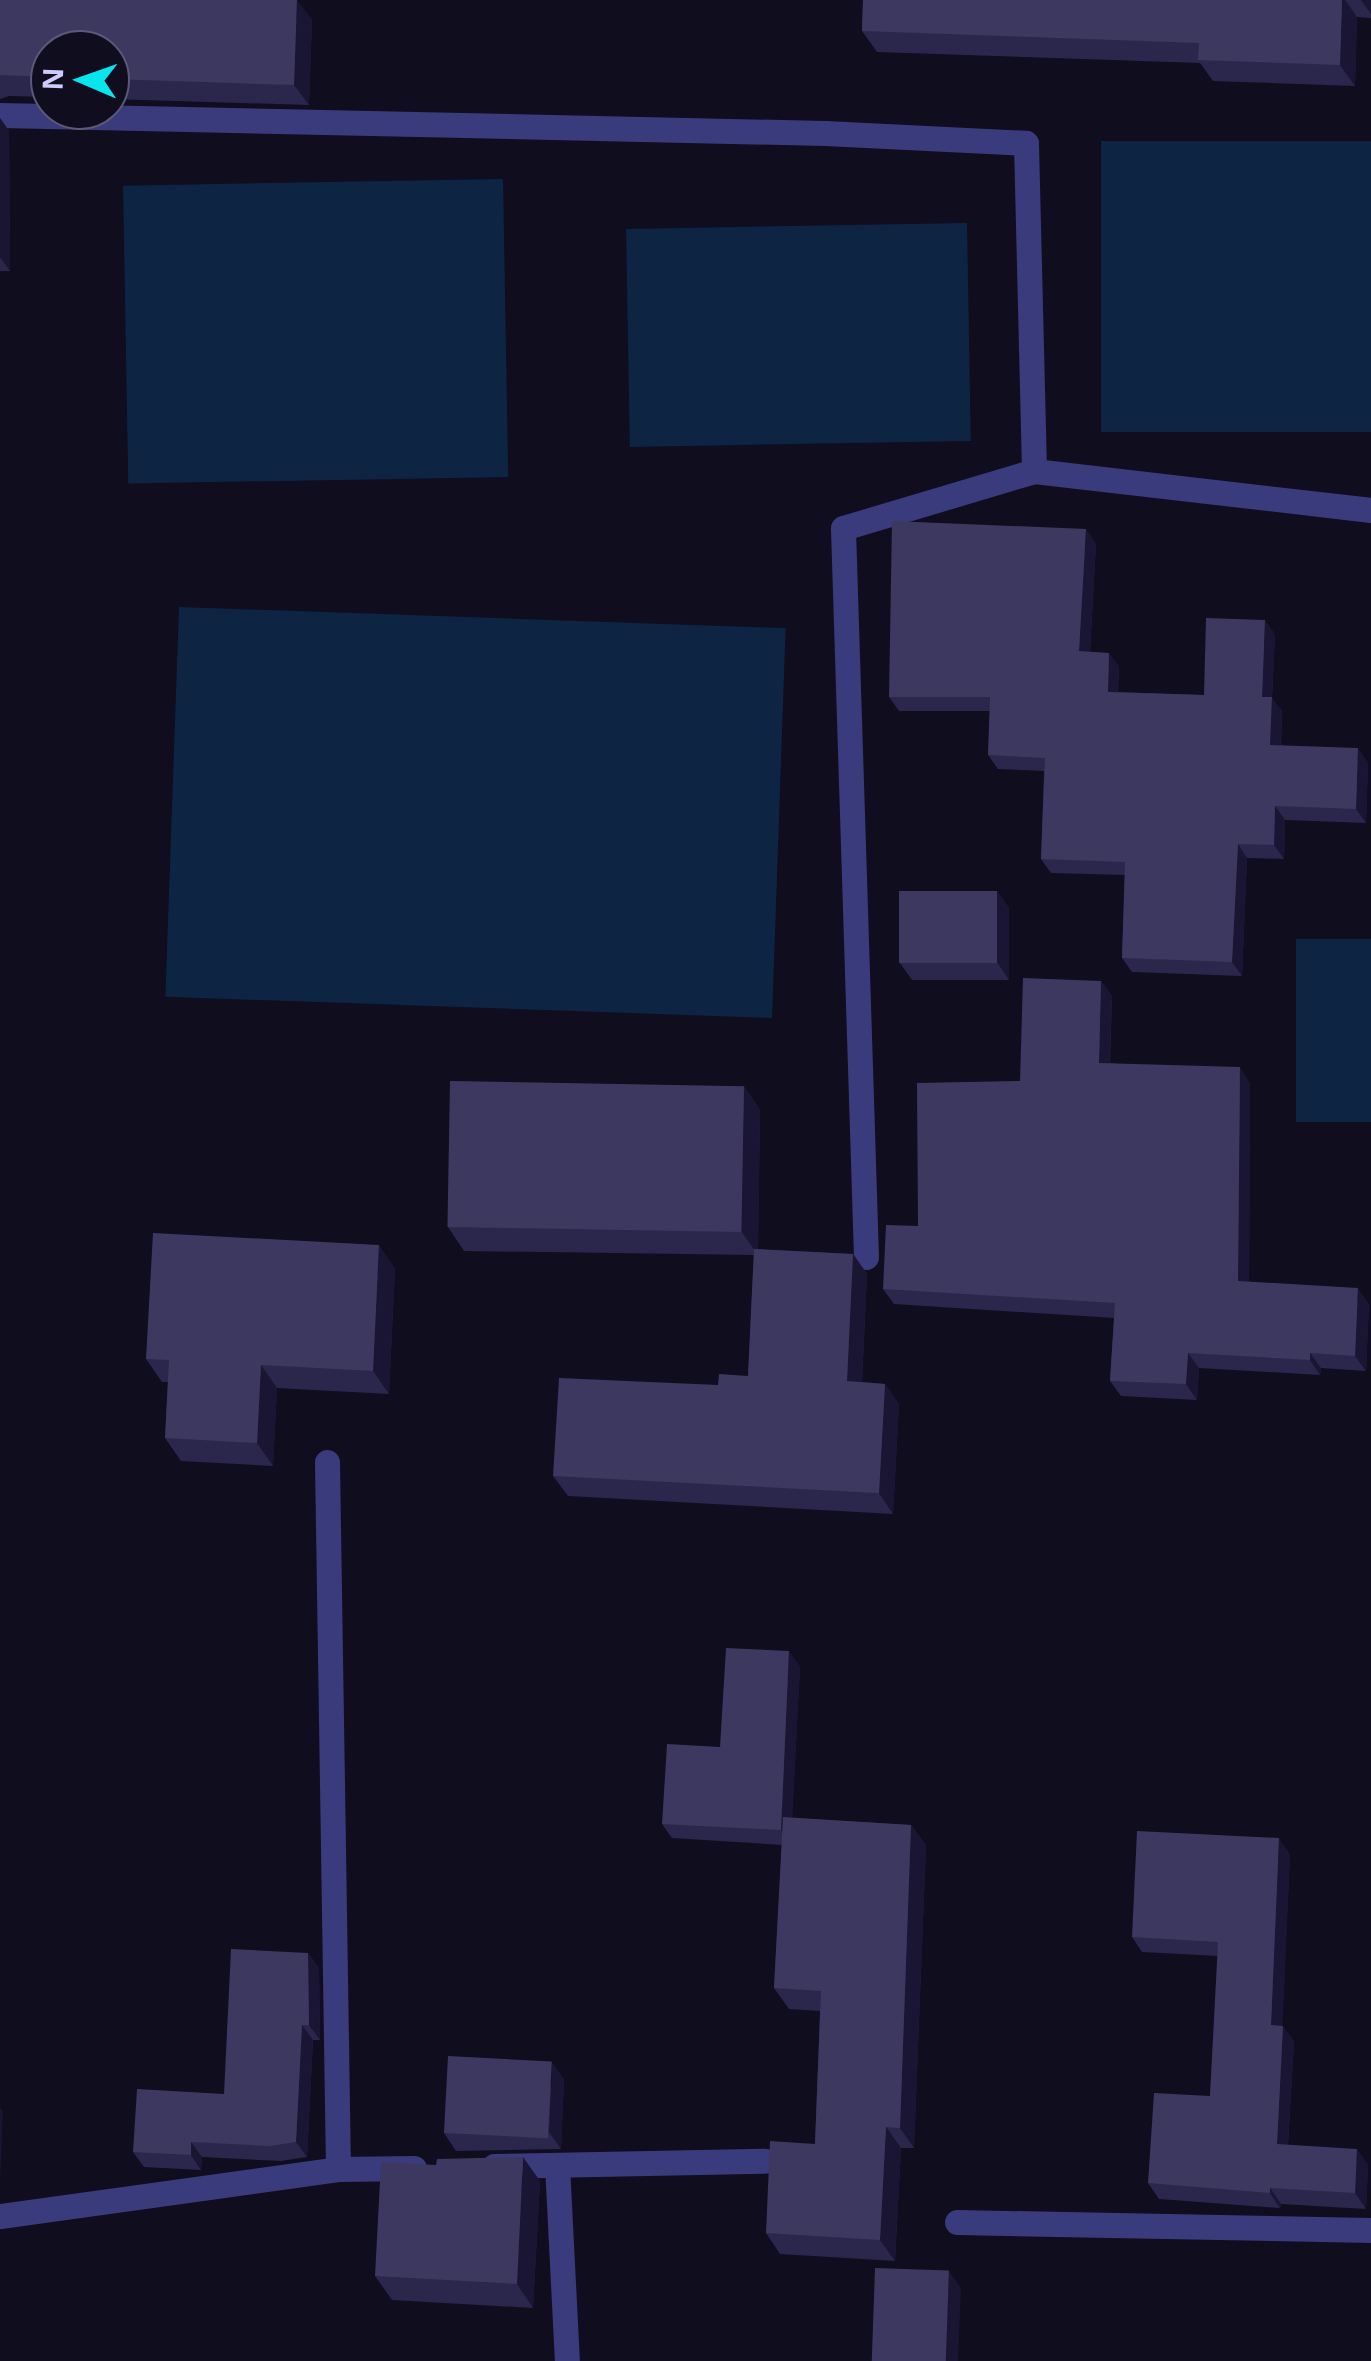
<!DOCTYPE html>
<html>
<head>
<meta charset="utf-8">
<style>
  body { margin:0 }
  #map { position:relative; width:1371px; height:2361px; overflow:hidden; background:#0f0d1e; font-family:"Open Sans",sans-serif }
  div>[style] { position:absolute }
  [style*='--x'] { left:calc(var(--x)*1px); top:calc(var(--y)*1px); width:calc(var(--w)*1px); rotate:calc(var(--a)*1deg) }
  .water>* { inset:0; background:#0d2542; transform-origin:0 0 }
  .minor>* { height:25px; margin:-12.5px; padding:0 12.5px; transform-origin:12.5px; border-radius:12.5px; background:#393b7c }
  .wall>* { inset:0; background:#2b264c }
  .shaded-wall>* { inset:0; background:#191532 }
  .building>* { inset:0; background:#3d385f; transform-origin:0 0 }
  span { translate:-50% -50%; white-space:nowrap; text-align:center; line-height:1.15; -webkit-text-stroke:9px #0f0d1e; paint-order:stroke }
  .north { position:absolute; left:30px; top:30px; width:100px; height:100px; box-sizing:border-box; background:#0f0d1e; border:2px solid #5b5977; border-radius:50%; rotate:272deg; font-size:28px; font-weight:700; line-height:40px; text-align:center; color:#ceccfd }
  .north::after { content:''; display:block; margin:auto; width:35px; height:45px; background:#08e5ed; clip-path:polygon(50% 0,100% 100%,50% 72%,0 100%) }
</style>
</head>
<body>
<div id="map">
  <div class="water">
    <i style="left:1101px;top:141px;width:270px;height:291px"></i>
    <i style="left:503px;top:179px;width:298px;height:380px;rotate:89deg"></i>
    <i style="left:967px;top:223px;width:218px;height:341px;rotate:89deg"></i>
    <i style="left:179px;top:607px;width:607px;height:390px;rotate:2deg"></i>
    <i style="left:1371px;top:939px;width:183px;height:75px;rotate:90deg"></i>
  </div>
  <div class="minor">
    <i style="--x:0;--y:115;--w:825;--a:1.25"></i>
    <i style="--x:825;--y:133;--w:201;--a:2.8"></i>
    <i style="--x:1026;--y:143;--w:328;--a:88.6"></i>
    <i style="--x:866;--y:1257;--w:729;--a:-91.81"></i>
    <i style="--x:843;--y:528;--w:199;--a:-16.6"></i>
    <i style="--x:1034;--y:471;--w:339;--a:6.6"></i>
    <i style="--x:327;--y:1462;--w:707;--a:89.11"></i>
    <i style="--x:557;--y:2165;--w:196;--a:87.1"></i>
    <i style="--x:494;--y:2166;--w:270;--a:-1.1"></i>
    <i style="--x:0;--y:2216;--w:341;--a:-7.9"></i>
    <i style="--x:338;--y:2169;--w:76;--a:-0.8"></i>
    <i style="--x:957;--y:2222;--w:414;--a:1.1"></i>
  </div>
  <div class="wall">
    <i style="clip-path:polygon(0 0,312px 19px,309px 105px,110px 99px,110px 50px,50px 50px,50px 97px,9px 96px,0 99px)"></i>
    <i style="clip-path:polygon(863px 0,1371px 0,1371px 18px,1357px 17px,1355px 86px,1213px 81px,1200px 63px,877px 52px,862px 31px)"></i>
    <i style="clip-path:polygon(0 118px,9px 131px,10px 271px,0 271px)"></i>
    <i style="clip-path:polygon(1096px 543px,1090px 652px,1119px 666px,1118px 692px,1204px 695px,1275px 634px,1272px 698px,1282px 711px,1281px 745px,1368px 762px,1366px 823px,1285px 820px,1284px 859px,1247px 858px,1242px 976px,1132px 972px,1122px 958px,1125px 875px,1051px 873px,1041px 859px,1044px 771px,998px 769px,988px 755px,990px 711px,899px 711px,889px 697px)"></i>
    <i style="clip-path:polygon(997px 891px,1009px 908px,1009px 980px,912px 980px,900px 963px)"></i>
    <i style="clip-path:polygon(1101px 981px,1112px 996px,1110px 1063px,1250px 1083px,1249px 1282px,1369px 1304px,1366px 1371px,1321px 1368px,1320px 1375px,1199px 1368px,1197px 1400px,1121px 1396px,1110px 1381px,1114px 1318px,894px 1304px,883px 1289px,918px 1226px,1020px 1081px)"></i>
    <i style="clip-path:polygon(744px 1086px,760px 1110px,758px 1249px,853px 1254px,867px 1274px,862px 1382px,885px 1384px,899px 1404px,893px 1514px,568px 1496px,553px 1476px,718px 1385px,748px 1376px,754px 1255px,464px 1251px,448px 1227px)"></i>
    <i style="clip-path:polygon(395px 1268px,389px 1394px,277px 1388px,273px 1466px,181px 1461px,165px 1438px,168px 1382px,162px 1382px,146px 1359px)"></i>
    <i style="clip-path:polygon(800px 1666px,792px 1818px,911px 1825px,926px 1845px,914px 2148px,901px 2148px,895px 2261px,780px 2254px,766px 2233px,815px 2144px,820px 2011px,789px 2009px,774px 1988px,782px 1845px,672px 1838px,662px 1824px,720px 1747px)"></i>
    <i style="clip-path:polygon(1290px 1854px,1282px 2026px,1294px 2041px,1288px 2145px,1368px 2164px,1366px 2209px,1281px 2204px,1280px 2208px,1159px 2199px,1148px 2183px,1210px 2096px,1218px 1956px,1142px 1952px,1132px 1937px)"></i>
    <i style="clip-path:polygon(308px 1953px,319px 1968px,320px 2040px,313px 2040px,307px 2157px,281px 2161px,202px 2157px,201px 2170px,144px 2167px,133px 2152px,224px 2094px)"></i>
    <i style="clip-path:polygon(564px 2079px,561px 2149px,456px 2151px,444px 2133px)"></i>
    <i style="clip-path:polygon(540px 2181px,533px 2308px,392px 2300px,375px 2276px)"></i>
  </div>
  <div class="shaded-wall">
    <i style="clip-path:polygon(297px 0,312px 19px,309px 105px,294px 85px)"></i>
    <i style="clip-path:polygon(1342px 0,1345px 0,1357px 17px,1355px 86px,1340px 65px)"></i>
    <i style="clip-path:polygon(1361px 0,1371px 0,1371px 14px)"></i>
    <i style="clip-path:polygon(0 118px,9px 131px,10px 271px,0 257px)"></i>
    <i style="clip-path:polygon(1086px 529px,1096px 543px,1089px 665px,1079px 651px)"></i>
    <i style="clip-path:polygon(1265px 620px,1275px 634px,1272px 698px,1282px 711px,1280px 759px,1270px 745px,1262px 697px)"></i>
    <i style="clip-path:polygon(1109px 653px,1119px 666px,1117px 706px,1108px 692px)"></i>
    <i style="clip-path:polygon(1358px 748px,1368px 762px,1366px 823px,1356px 809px)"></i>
    <i style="clip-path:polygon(1275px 806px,1285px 820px,1284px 859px,1274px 845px)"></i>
    <i style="clip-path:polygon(1238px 844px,1247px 858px,1242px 976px,1232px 962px)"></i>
    <i style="clip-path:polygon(997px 891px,1009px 908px,1009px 980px,997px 962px)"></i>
    <i style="clip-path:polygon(1101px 981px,1112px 996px,1109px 1078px,1099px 1063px)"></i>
    <i style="clip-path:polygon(1240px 1067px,1250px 1083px,1249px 1296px,1238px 1281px)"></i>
    <i style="clip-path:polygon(744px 1086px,760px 1110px,758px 1255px,741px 1231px)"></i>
    <i style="clip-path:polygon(379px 1245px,395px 1268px,389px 1394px,373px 1371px)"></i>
    <i style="clip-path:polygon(853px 1254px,867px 1274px,861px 1402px,847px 1381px)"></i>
    <i style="clip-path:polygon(1358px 1288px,1369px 1304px,1366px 1371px,1355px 1356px)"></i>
    <i style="clip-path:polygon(1188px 1353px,1199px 1368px,1197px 1400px,1186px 1384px)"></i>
    <i style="clip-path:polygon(1310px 1353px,1321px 1368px,1320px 1375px,1310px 1360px)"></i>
    <i style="clip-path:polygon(261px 1365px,277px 1388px,273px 1466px,257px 1443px)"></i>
    <i style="clip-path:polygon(885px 1384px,899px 1404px,893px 1514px,879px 1493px)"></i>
    <i style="clip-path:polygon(789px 1651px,800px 1666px,791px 1845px,781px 1830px)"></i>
    <i style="clip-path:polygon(911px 1825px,926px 1845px,914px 2148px,900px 2128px)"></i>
    <i style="clip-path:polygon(1279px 1838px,1290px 1854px,1282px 2041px,1271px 2025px)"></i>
    <i style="clip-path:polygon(308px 1953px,319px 1968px,320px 2040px,309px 2025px)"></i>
    <i style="clip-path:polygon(302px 2025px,313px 2040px,307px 2157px,296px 2142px)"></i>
    <i style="clip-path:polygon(1283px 2026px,1294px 2041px,1287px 2159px,1277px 2144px)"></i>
    <i style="clip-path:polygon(552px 2062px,564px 2079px,561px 2149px,549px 2132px)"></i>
    <i style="clip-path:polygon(0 2107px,3px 2112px,0 2186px)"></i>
    <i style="clip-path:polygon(886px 2127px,901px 2148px,895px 2261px,880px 2240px)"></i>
    <i style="clip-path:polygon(191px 2142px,202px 2157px,201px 2170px,191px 2155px)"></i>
    <i style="clip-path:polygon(1357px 2149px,1368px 2164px,1366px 2209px,1355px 2193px)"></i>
    <i style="clip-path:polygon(523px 2157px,540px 2181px,533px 2308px,517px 2284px)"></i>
    <i style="clip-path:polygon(1270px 2188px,1281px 2204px,1280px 2208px,1270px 2193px)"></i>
    <i style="clip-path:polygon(949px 2271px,961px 2288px,958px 2361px,945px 2361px)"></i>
  </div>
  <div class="building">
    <i style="clip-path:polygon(0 0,297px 0,294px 85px,110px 79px,110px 50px,50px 50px,50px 77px,0 75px)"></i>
    <i style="clip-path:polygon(863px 0,1342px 0,1340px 65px,1198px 60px,1199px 43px,862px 31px)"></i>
    <i style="clip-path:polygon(892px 521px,1086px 529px,1079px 651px,1109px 653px,1108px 692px,1204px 695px,1206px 618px,1265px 620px,1262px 697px,1272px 697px,1270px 745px,1358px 748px,1356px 809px,1275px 806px,1274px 845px,1238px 844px,1232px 962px,1122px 958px,1125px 862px,1041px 859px,1045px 758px,988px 755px,990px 697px,889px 697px)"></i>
    <i style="left:899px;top:891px;width:98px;height:72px"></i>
    <i style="clip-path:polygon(1023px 978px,1101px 981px,1099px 1063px,1240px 1067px,1238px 1281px,1358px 1288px,1355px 1356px,1310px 1353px,1310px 1360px,1188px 1353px,1186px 1384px,1110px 1381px,1115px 1303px,883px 1289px,886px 1225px,918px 1226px,917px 1083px,1020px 1081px)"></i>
    <i style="left:450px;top:1081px;width:294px;height:146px;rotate:1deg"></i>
    <i style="clip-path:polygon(153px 1233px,379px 1245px,373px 1371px,261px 1365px,257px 1443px,165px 1438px,169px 1360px,146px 1359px)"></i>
    <i style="clip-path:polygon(754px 1249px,853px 1254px,847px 1381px,885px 1384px,879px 1493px,553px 1476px,559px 1378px,718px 1385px,719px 1374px,748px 1376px)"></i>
    <i style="clip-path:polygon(726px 1648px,789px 1651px,781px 1830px,662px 1824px,667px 1744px,720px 1747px)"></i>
    <i style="clip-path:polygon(783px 1817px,911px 1825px,900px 2128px,886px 2127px,880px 2240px,766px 2233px,770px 2141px,815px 2144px,821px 1991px,774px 1988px)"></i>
    <i style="clip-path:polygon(1137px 1831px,1279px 1838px,1271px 2025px,1283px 2026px,1277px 2144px,1357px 2149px,1355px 2193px,1270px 2188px,1270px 2193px,1148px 2183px,1154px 2093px,1210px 2096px,1218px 1942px,1132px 1937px)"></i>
    <i style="clip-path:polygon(231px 1949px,308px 1953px,309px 2025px,302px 2025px,296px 2142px,270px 2146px,191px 2142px,191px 2155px,133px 2152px,137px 2089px,224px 2094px)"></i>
    <i style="left:448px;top:2056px;width:104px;height:77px;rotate:3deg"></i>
    <i style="clip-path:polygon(523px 2157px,517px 2284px,375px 2276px,381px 2162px,436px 2165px,437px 2159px)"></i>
    <i style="left:875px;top:2268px;width:74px;height:93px;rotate:2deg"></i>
  </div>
  <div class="north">N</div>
</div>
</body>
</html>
